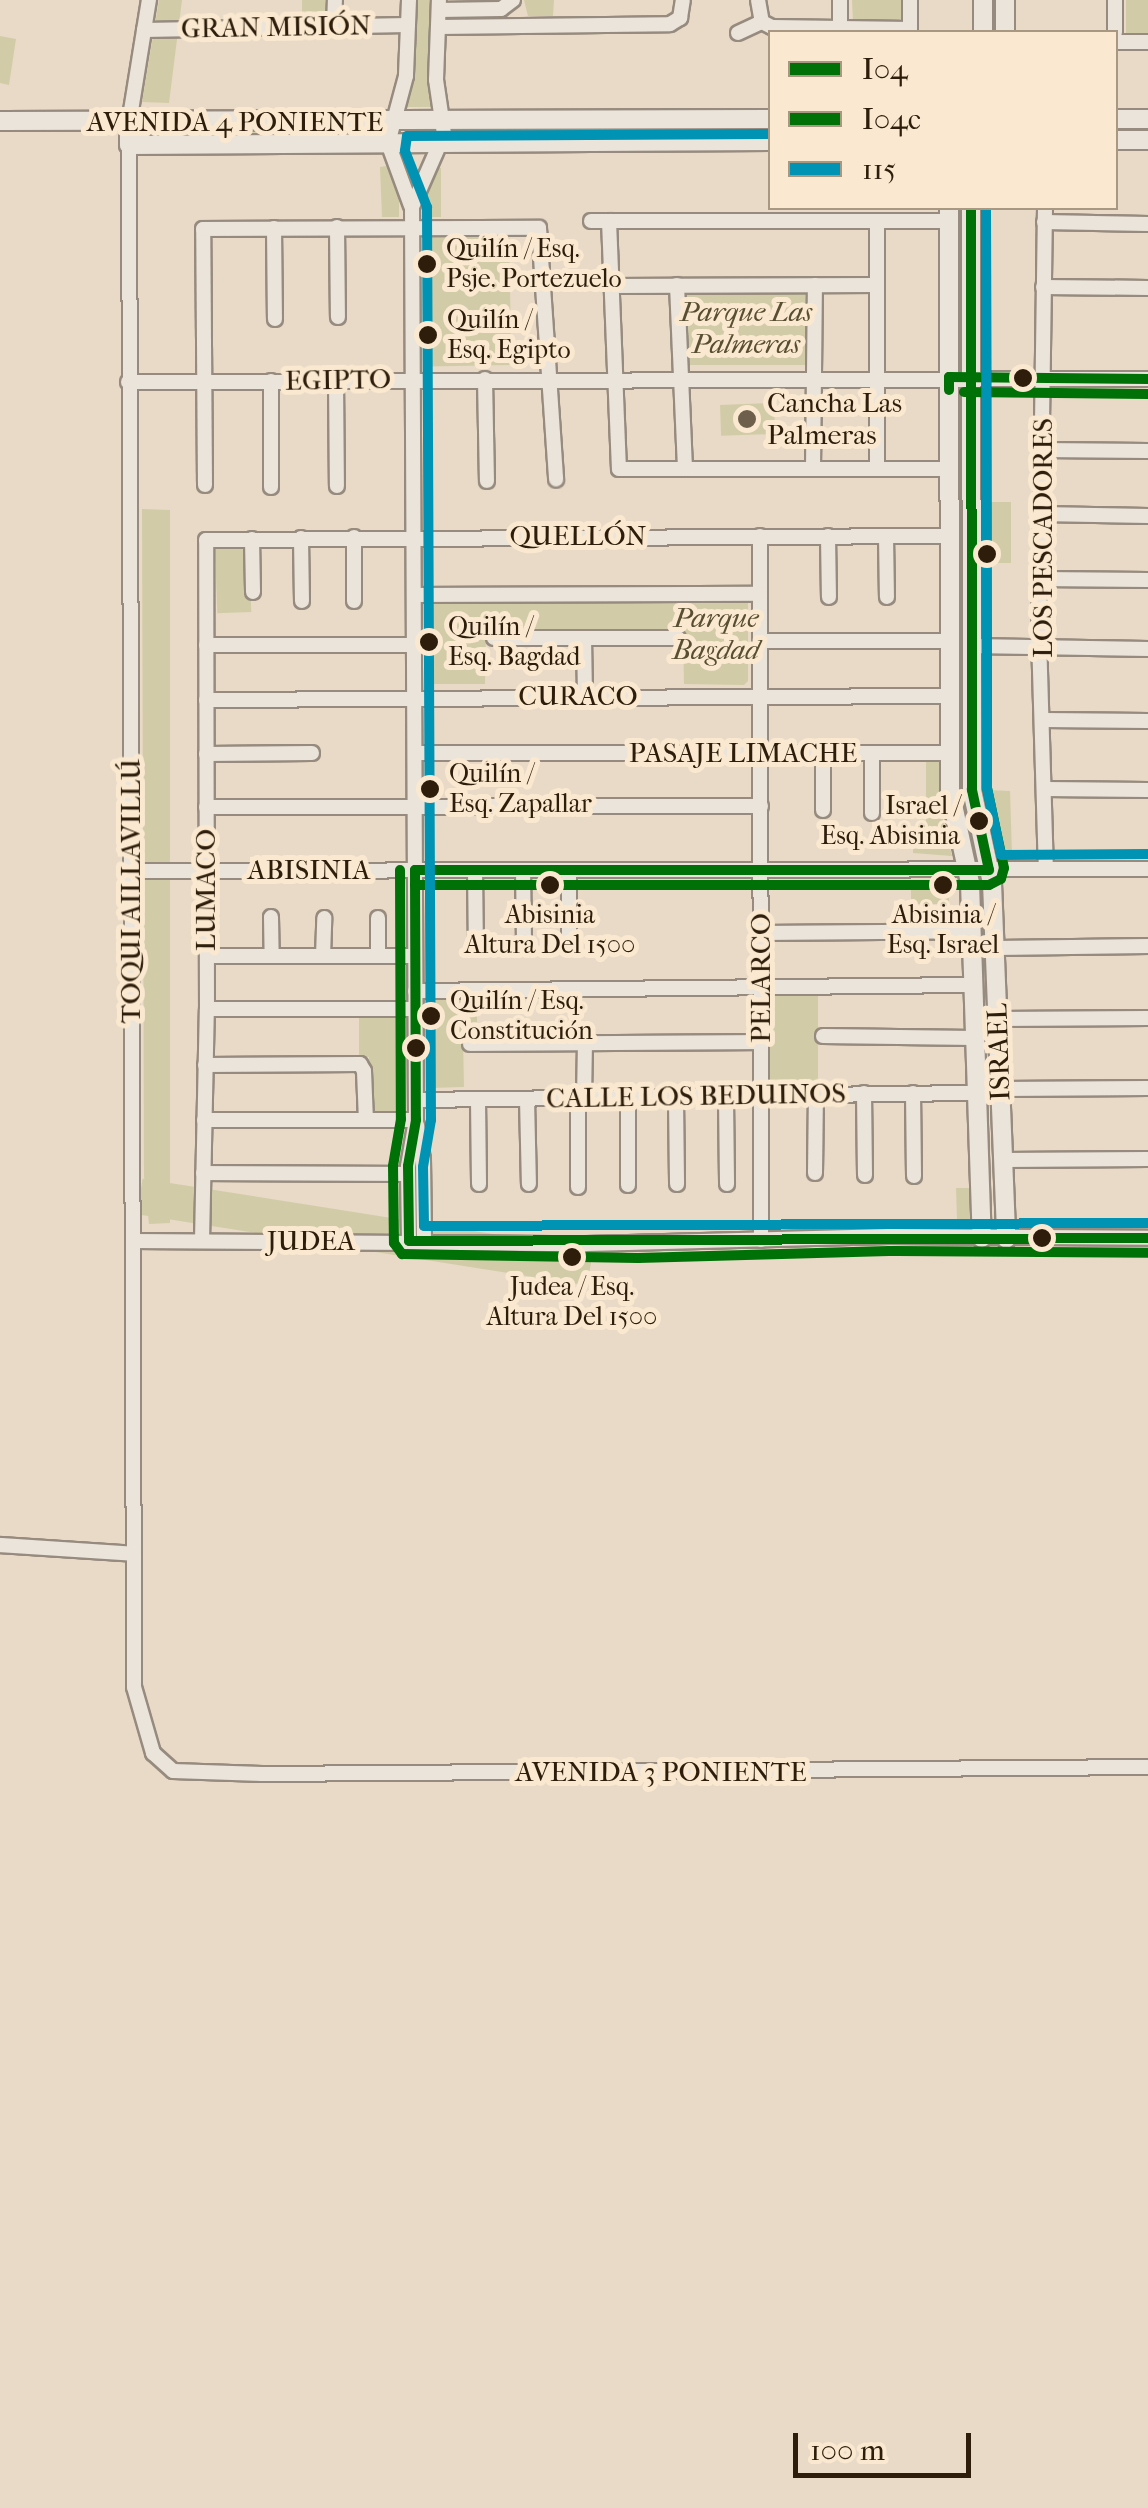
<!DOCTYPE html>
<html>
<head>
<meta charset="utf-8">
<style>
  body { margin:0 }
  #map { position:relative; width:1148px; height:2508px; overflow:hidden; background:#e8dac6; font-family:"IM FELL French Canon",serif }
  div>[style] { position:absolute }
  [style*='--x'] { left:calc(var(--x)*1px); top:calc(var(--y)*1px); width:calc(var(--w)*1px); rotate:calc(var(--a)*1deg) }
  .green>* { inset:0; background:#d1cca7; transform-origin:0 0 }
  .roads { filter:drop-shadow(2px 0 #968b7e) drop-shadow(-2px 0 #968b7e) drop-shadow(0 2px #968b7e) drop-shadow(0 -2px #968b7e) }
  .minor>* { height:14px; margin:-7px; padding:0 7px; transform-origin:7px; border-radius:7px; background:#ebe4da }
  .tertiary>* { height:18px; margin:-9px; padding:0 9px; transform-origin:9px; border-radius:9px; background:#ebe4da }
  .bus-1>* { height:10px; margin:-5px; padding:0 5px; transform-origin:5px; border-radius:5px; background:#007106 }
  .bus-2>* { height:10px; margin:-5px; padding:0 5px; transform-origin:5px; border-radius:5px; background:#007106 }
  .bus-3>* { height:10px; margin:-5px; padding:0 5px; transform-origin:5px; border-radius:5px; background:#0093b3 }
  .dots>* { width:28px; height:28px; translate:-50% -50%; box-sizing:border-box; border:5px solid #fae9d0; border-radius:50% }
  span { translate:-50% -50%; white-space:nowrap; text-align:center; line-height:1.15; -webkit-text-stroke:10px #fae9d0; paint-order:stroke }
  .bus-label { font-size:26px; color:#2d1d0a }
  .left { translate:0 -50%; text-align:left }
  .right { translate:-100% -50%; text-align:right }
  .street-label { font-size:28px; color:#2d1d0a }
  .park-label { font-size:28px; color:#584e31; font-style:italic }
  .poi-label { font-size:28px; color:#2d1d0a }
  .legend { position:absolute; left:768px; top:30px; width:350px; height:180px; box-sizing:border-box; background:#fae9d0; border:2px solid #a89781; margin:0; padding:12px 18px; list-style:none; font-size:30px; color:#2d1d0a }
  .legend li { display:flex; align-items:center; gap:20px; height:50px }
  .legend b { width:50px; border:2px solid #a89781 }
  .scale { position:absolute; left:793px; top:2433px; width:178px; height:45px; box-sizing:border-box; border:5px solid #2d1d0a; border-top:0; padding-left:12px; font-size:30px; line-height:35px; white-space:nowrap; color:#2d1d0a; -webkit-text-stroke:8px #fae9d0; paint-order:stroke }
</style>
</head>
<body>
<div id="map">
  <div class="green">
    <i style="clip-path:polygon(159px 0,182px 0,169px 103px,142px 102px)"></i>
    <i style="left:302px;top:0;width:27px;height:17px"></i>
    <i style="clip-path:polygon(415px 0,434px 0,432px 107px,406px 107px,412px 82px)"></i>
    <i style="clip-path:polygon(524px 0,554px 0,553px 16px,528px 16px)"></i>
    <i style="clip-path:polygon(852px 0,904px 0,904px 17px,896px 22px,853px 22px)"></i>
    <i style="left:1126px;top:0;width:22px;height:37px"></i>
    <i style="clip-path:polygon(0 36px,16px 39px,9px 85px,0 83px)"></i>
    <i style="left:770px;top:124px;width:11px;height:322px;rotate:90deg"></i>
    <i style="clip-path:polygon(373px 127px,374px 138px,134px 138px,135px 129px)"></i>
    <i style="clip-path:polygon(386px 166px,399px 199px,399px 217px,382px 217px,380px 167px)"></i>
    <i style="clip-path:polygon(436px 168px,441px 168px,441px 217px,425px 217px,426px 194px)"></i>
    <i style="clip-path:polygon(953px 208px,966px 208px,965px 368px,960px 369px,956px 369px)"></i>
    <i style="left:509px;top:230px;width:135px;height:85px;rotate:89deg"></i>
    <i style="left:805px;top:290px;width:75px;height:118px;rotate:90deg"></i>
    <i style="clip-path:polygon(955px 383px,965px 383px,979px 856px,971px 858px,957px 807px)"></i>
    <i style="left:774px;top:403px;width:31px;height:54px;rotate:88deg"></i>
    <i style="left:989px;top:502px;width:22px;height:61px"></i>
    <i style="clip-path:polygon(142px 509px,170px 510px,170px 1223px,149px 1224px,144px 1177px)"></i>
    <i style="left:249px;top:547px;width:65px;height:34px;rotate:88deg"></i>
    <i style="clip-path:polygon(432px 599px,748px 600px,748px 681px,744px 685px,684px 684px,683px 632px,486px 633px,485px 684px,430px 684px,427px 603px)"></i>
    <i style="clip-path:polygon(941px 759px,941px 811px,952px 856px,913px 853px,913px 827px,926px 825px,926px 760px)"></i>
    <i style="clip-path:polygon(987px 790px,1010px 791px,1012px 855px,999px 853px)"></i>
    <i style="left:977px;top:875px;width:7px;height:353px"></i>
    <i style="left:911px;top:884px;width:38px;height:20px"></i>
    <i style="clip-path:polygon(477px 994px,477px 1036px,463px 1037px,464px 1087px,430px 1088px,429px 995px)"></i>
    <i style="left:769px;top:994px;width:49px;height:88px"></i>
    <i style="clip-path:polygon(359px 1013px,404px 1013px,405px 1115px,369px 1115px,369px 1057px,359px 1057px)"></i>
    <i style="clip-path:polygon(956px 1188px,973px 1188px,971px 1219px,957px 1219px)"></i>
    <i style="left:593px;top:1250px;width:36px;height:456px;rotate:99deg"></i>
  </div>
  <div class="roads">
    <div class="minor">
      <i style="--x:409;--y:0;--w:76;--a:92.3"></i>
      <i style="--x:406;--y:76;--w:69;--a:105"></i>
      <i style="--x:388;--y:143;--w:67;--a:69.9"></i>
      <i style="--x:758;--y:0;--w:22;--a:80"></i>
      <i style="--x:840;--y:0;--w:32;--a:90"></i>
      <i style="--x:910;--y:0;--w:32;--a:90"></i>
      <i style="--x:1115;--y:0;--w:32;--a:90"></i>
      <i style="--x:439;--y:10;--w:62;--a:-0.9"></i>
      <i style="--x:501;--y:9;--w:15;--a:-37"></i>
      <i style="--x:762;--y:22;--w:11;--a:27"></i>
      <i style="--x:772;--y:27;--w:138;--a:0.8"></i>
      <i style="--x:334;--y:26;--w:26;--a:-88"></i>
      <i style="--x:438;--y:27;--w:232;--a:-0.7"></i>
      <i style="--x:670;--y:24;--w:12;--a:-31"></i>
      <i style="--x:680;--y:18;--w:18;--a:-81"></i>
      <i style="--x:144;--y:30;--w:264;--a:-1.1"></i>
      <i style="--x:738;--y:33;--w:26;--a:-25"></i>
      <i style="--x:1116;--y:42;--w:32;--a:0"></i>
      <i style="--x:129;--y:123;--w:125;--a:-80.8"></i>
      <i style="--x:129;--y:145;--w:1542;--a:89.81"></i>
      <i style="--x:134;--y:1687;--w:69;--a:73.9"></i>
      <i style="--x:153;--y:1753;--w:27;--a:42"></i>
      <i style="--x:173;--y:1771;--w:89;--a:1.9"></i>
      <i style="--x:262;--y:1774;--w:886;--a:-0.45"></i>
      <i style="--x:1045;--y:208;--w:429;--a:90.8"></i>
      <i style="--x:1039;--y:637;--w:232;--a:88.3"></i>
      <i style="--x:591;--y:221;--w:358;--a:0"></i>
      <i style="--x:609;--y:221;--w:248;--a:87.7"></i>
      <i style="--x:619;--y:469;--w:330;--a:0"></i>
      <i style="--x:1044;--y:222;--w:104;--a:1.1"></i>
      <i style="--x:337;--y:227;--w:90;--a:89.4"></i>
      <i style="--x:274;--y:228;--w:91;--a:89.4"></i>
      <i style="--x:677;--y:285;--w:184;--a:87.5"></i>
      <i style="--x:612;--y:286;--w:265;--a:-0.2"></i>
      <i style="--x:1043;--y:287;--w:105;--a:0.5"></i>
      <i style="--x:485;--y:379;--w:102;--a:88.9"></i>
      <i style="--x:336;--y:380;--w:106;--a:89.5"></i>
      <i style="--x:271;--y:381;--w:106;--a:90"></i>
      <i style="--x:128;--y:382;--w:1020;--a:-0.17"></i>
      <i style="--x:1042;--y:450;--w:106;--a:0.5"></i>
      <i style="--x:813;--y:469;--w:184;--a:-89.4"></i>
      <i style="--x:877;--y:469;--w:248;--a:-90"></i>
      <i style="--x:205;--y:485;--w:256;--a:-90.4"></i>
      <i style="--x:203;--y:229;--w:336;--a:-0.2"></i>
      <i style="--x:539;--y:228;--w:252;--a:86.1"></i>
      <i style="--x:1041;--y:514;--w:107;--a:1.1"></i>
      <i style="--x:760;--y:536;--w:704;--a:89.92"></i>
      <i style="--x:828;--y:536;--w:61;--a:89.1"></i>
      <i style="--x:886;--y:536;--w:61;--a:89.1"></i>
      <i style="--x:301;--y:538;--w:63;--a:89.1"></i>
      <i style="--x:252;--y:539;--w:53;--a:88.9"></i>
      <i style="--x:206;--y:540;--w:744;--a:-0.31"></i>
      <i style="--x:1040;--y:579;--w:108;--a:0.5"></i>
      <i style="--x:415;--y:595;--w:345;--a:-0.2"></i>
      <i style="--x:354;--y:601;--w:64;--a:-90"></i>
      <i style="--x:494;--y:638;--w:184;--a:0"></i>
      <i style="--x:584;--y:638;--w:59;--a:89"></i>
      <i style="--x:760;--y:641;--w:190;--a:0"></i>
      <i style="--x:206;--y:645;--w:209;--a:0"></i>
      <i style="--x:972;--y:646;--w:176;--a:1"></i>
      <i style="--x:206;--y:700;--w:744;--a:-0.31"></i>
      <i style="--x:1044;--y:720;--w:104;--a:0.6"></i>
      <i style="--x:415;--y:753;--w:535;--a:0"></i>
      <i style="--x:206;--y:754;--w:106;--a:-0.5"></i>
      <i style="--x:1045;--y:789;--w:103;--a:0.6"></i>
      <i style="--x:206;--y:807;--w:555;--a:-0.1"></i>
      <i style="--x:823;--y:810;--w:58;--a:-90"></i>
      <i style="--x:872;--y:813;--w:60;--a:-90"></i>
      <i style="--x:475;--y:870;--w:77;--a:89.3"></i>
      <i style="--x:523;--y:870;--w:76;--a:89.2"></i>
      <i style="--x:569;--y:870;--w:74;--a:90"></i>
      <i style="--x:130;--y:871;--w:1018;--a:-0.11"></i>
      <i style="--x:271;--y:917;--w:39;--a:89"></i>
      <i style="--x:378;--y:918;--w:38;--a:90"></i>
      <i style="--x:761;--y:933;--w:210;--a:-0.5"></i>
      <i style="--x:996;--y:948;--w:152;--a:-0.8"></i>
      <i style="--x:207;--y:956;--w:208;--a:0"></i>
      <i style="--x:323;--y:956;--w:38;--a:-88"></i>
      <i style="--x:415;--y:991;--w:558;--a:-0.62"></i>
      <i style="--x:207;--y:1009;--w:208;--a:0"></i>
      <i style="--x:998;--y:1019;--w:150;--a:-0.4"></i>
      <i style="--x:823;--y:1036;--w:151;--a:0.8"></i>
      <i style="--x:470;--y:1044;--w:291;--a:-0.4"></i>
      <i style="--x:205;--y:1065;--w:155;--a:-0.4"></i>
      <i style="--x:360;--y:1064;--w:8;--a:60"></i>
      <i style="--x:364;--y:1071;--w:49;--a:87.7"></i>
      <i style="--x:1001;--y:1089;--w:147;--a:-0.4"></i>
      <i style="--x:864;--y:1093;--w:82;--a:89.3"></i>
      <i style="--x:913;--y:1093;--w:83;--a:89.3"></i>
      <i style="--x:527;--y:1099;--w:85;--a:88.7"></i>
      <i style="--x:578;--y:1099;--w:88;--a:90"></i>
      <i style="--x:584;--y:1099;--w:56;--a:-89"></i>
      <i style="--x:628;--y:1099;--w:86;--a:90"></i>
      <i style="--x:676;--y:1099;--w:85;--a:89.3"></i>
      <i style="--x:726;--y:1099;--w:85;--a:89.3"></i>
      <i style="--x:416;--y:1100;--w:560;--a:-0.72"></i>
      <i style="--x:478;--y:1100;--w:84;--a:89.3"></i>
      <i style="--x:204;--y:1120;--w:212;--a:0"></i>
      <i style="--x:417;--y:1125;--w:35;--a:80"></i>
      <i style="--x:423;--y:1159;--w:82;--a:89.3"></i>
      <i style="--x:1003;--y:1160;--w:145;--a:-0.4"></i>
      <i style="--x:203;--y:1173;--w:205;--a:0.3"></i>
      <i style="--x:815;--y:1173;--w:80;--a:-89.3"></i>
      <i style="--x:134;--y:1241;--w:452;--a:0.4"></i>
      <i style="--x:586;--y:1244;--w:303;--a:-1.5"></i>
      <i style="--x:889;--y:1236;--w:259;--a:0.4"></i>
      <i style="--x:202;--y:1241;--w:232;--a:-88.8"></i>
      <i style="--x:207;--y:1009;--w:469;--a:-90.1"></i>
      <i style="--x:409;--y:1241;--w:75;--a:-90.8"></i>
      <i style="--x:408;--y:1166;--w:47;--a:-80.1"></i>
      <i style="--x:416;--y:1120;--w:913;--a:-90.25"></i>
      <i style="--x:412;--y:207;--w:80;--a:-66.3"></i>
      <i style="--x:444;--y:134;--w:55;--a:-98.4"></i>
      <i style="--x:436;--y:80;--w:80;--a:-87.9"></i>
      <i style="--x:0;--y:1545;--w:134;--a:3.8"></i>
    </div>
    <div class="tertiary">
      <i style="--x:983;--y:0;--w:32;--a:90"></i>
      <i style="--x:1005;--y:0;--w:32;--a:90"></i>
      <i style="--x:1116;--y:119;--w:32;--a:0"></i>
      <i style="--x:0;--y:121;--w:770;--a:-0.15"></i>
      <i style="--x:129;--y:123;--w:22;--a:90"></i>
      <i style="--x:129;--y:145;--w:641;--a:-0.36"></i>
      <i style="--x:1116;--y:140;--w:32;--a:0"></i>
      <i style="--x:949;--y:208;--w:583;--a:89.9"></i>
      <i style="--x:950;--y:791;--w:94;--a:77.7"></i>
      <i style="--x:970;--y:883;--w:355;--a:88.1"></i>
      <i style="--x:971;--y:208;--w:582;--a:89.9"></i>
      <i style="--x:972;--y:790;--w:95;--a:77.9"></i>
      <i style="--x:992;--y:883;--w:356;--a:87.7"></i>
    </div>
  </div>
  <div class="bus-1">
    <i style="--x:949;--y:390;--w:13;--a:-90"></i>
    <i style="--x:949;--y:377;--w:199;--a:0.6"></i>
    <i style="--x:415;--y:870;--w:574;--a:0"></i>
    <i style="--x:989;--y:870;--w:82;--a:-102"></i>
    <i style="--x:972;--y:790;--w:582;--a:-90.1"></i>
    <i style="--x:415;--y:870;--w:250;--a:89.8"></i>
    <i style="--x:416;--y:1120;--w:47;--a:99.9"></i>
    <i style="--x:408;--y:1166;--w:75;--a:89.2"></i>
    <i style="--x:409;--y:1241;--w:739;--a:-0.23"></i>
  </div>
  <div class="bus-2">
    <i style="--x:964;--y:392;--w:184;--a:0.6"></i>
    <i style="--x:400;--y:870;--w:249;--a:89.8"></i>
    <i style="--x:401;--y:1119;--w:48;--a:99.7"></i>
    <i style="--x:393;--y:1166;--w:77;--a:89.3"></i>
    <i style="--x:394;--y:1243;--w:14;--a:54"></i>
    <i style="--x:402;--y:1254;--w:236;--a:1"></i>
    <i style="--x:638;--y:1258;--w:251;--a:-1.6"></i>
    <i style="--x:889;--y:1251;--w:259;--a:0.4"></i>
    <i style="--x:415;--y:885;--w:574;--a:0"></i>
    <i style="--x:989;--y:885;--w:13;--a:-27"></i>
    <i style="--x:1001;--y:879;--w:11;--a:-75"></i>
    <i style="--x:1004;--y:868;--w:82;--a:-102"></i>
    <i style="--x:987;--y:788;--w:580;--a:-90.1"></i>
  </div>
  <div class="bus-3">
    <i style="--x:770;--y:134;--w:363;--a:179.7"></i>
    <i style="--x:407;--y:136;--w:15;--a:98"></i>
    <i style="--x:405;--y:151;--w:60;--a:68.6"></i>
    <i style="--x:427;--y:207;--w:913;--a:89.75"></i>
    <i style="--x:431;--y:1120;--w:48;--a:99.7"></i>
    <i style="--x:423;--y:1167;--w:59;--a:89"></i>
    <i style="--x:424;--y:1226;--w:724;--a:-0.24"></i>
    <i style="--x:986;--y:208;--w:580;--a:89.9"></i>
    <i style="--x:987;--y:788;--w:68;--a:78.2"></i>
    <i style="--x:1001;--y:855;--w:147;--a:-0.4"></i>
  </div>
  <div class="dots">
    <i style="left:427px;top:264px;background:#2d1d0a"></i>
    <i style="left:428px;top:335px;background:#2d1d0a"></i>
    <i style="left:1023px;top:378px;background:#2d1d0a"></i>
    <i style="left:747px;top:419px;background:#6e5f4c"></i>
    <i style="left:987px;top:554px;background:#2d1d0a"></i>
    <i style="left:429px;top:642px;background:#2d1d0a"></i>
    <i style="left:430px;top:789px;background:#2d1d0a"></i>
    <i style="left:979px;top:821px;background:#2d1d0a"></i>
    <i style="left:550px;top:885px;background:#2d1d0a"></i>
    <i style="left:943px;top:885px;background:#2d1d0a"></i>
    <i style="left:431px;top:1016px;background:#2d1d0a"></i>
    <i style="left:416px;top:1048px;background:#2d1d0a"></i>
    <i style="left:1042px;top:1238px;background:#2d1d0a"></i>
    <i style="left:572px;top:1257px;background:#2d1d0a"></i>
  </div>
  <div class="bus-label">
    <span class="left" style="left:446px;top:264px">Quilín / Esq.<br>Psje. Portezuelo</span>
    <span class="left" style="left:447px;top:335px">Quilín /<br>Esq. Egipto</span>
    <span class="left" style="left:448px;top:642px">Quilín /<br>Esq. Bagdad</span>
    <span class="left" style="left:449px;top:789px">Quilín /<br>Esq. Zapallar</span>
    <span class="right" style="left:960px;top:821px">Israel /<br>Esq. Abisinia</span>
    <span style="left:550px;top:930px">Abisinia<br>Altura Del 1500</span>
    <span style="left:943px;top:930px">Abisinia /<br>Esq. Israel</span>
    <span class="left" style="left:450px;top:1016px">Quilín / Esq.<br>Constitución</span>
    <span style="left:572px;top:1302px">Judea / Esq.<br>Altura Del 1500</span>
  </div>
  <div class="street-label">
    <span style="left:276px;top:27px;rotate:-1deg">GRAN MISIÓN</span>
    <span style="left:235px;top:122px">AVENIDA 4 PONIENTE</span>
    <span style="left:338px;top:380px;rotate:-1deg">EGIPTO</span>
    <span style="left:578px;top:536px">QUELLÓN</span>
    <span style="left:1043px;top:538px;rotate:-90deg">LOS PESCADORES</span>
    <span style="left:578px;top:696px">CURACO</span>
    <span style="left:743px;top:753px">PASAJE LIMACHE</span>
    <span style="left:309px;top:870px">ABISINIA</span>
    <span style="left:206px;top:890px;rotate:-90deg">LUMACO</span>
    <span style="left:131px;top:891px;rotate:-90deg">TOQUI AILLAVILLÚ</span>
    <span style="left:761px;top:978px;rotate:-90deg">PELARCO</span>
    <span style="left:999px;top:1052px;rotate:-92deg">ISRAEL</span>
    <span style="left:696px;top:1096px;rotate:-1deg">CALLE LOS BEDUINOS</span>
    <span style="left:311px;top:1241px">JUDEA</span>
    <span style="left:661px;top:1772px">AVENIDA 3 PONIENTE</span>
  </div>
  <div class="park-label">
    <span style="left:746px;top:328px">Parque Las<br>Palmeras</span>
    <span style="left:716px;top:634px">Parque<br>Bagdad</span>
  </div>
  <div class="poi-label">
    <span class="left" style="left:767px;top:419px">Cancha Las<br>Palmeras</span>
  </div>
  <ul class="legend">
  <li><b style="height:12px;background:#007106"></b>I04</li>
  <li><b style="height:12px;background:#007106"></b>I04c</li>
  <li><b style="height:12px;background:#0093b3"></b>115</li>
  </ul>
  <div class="scale">100 m</div>
</div>
</body>
</html>
